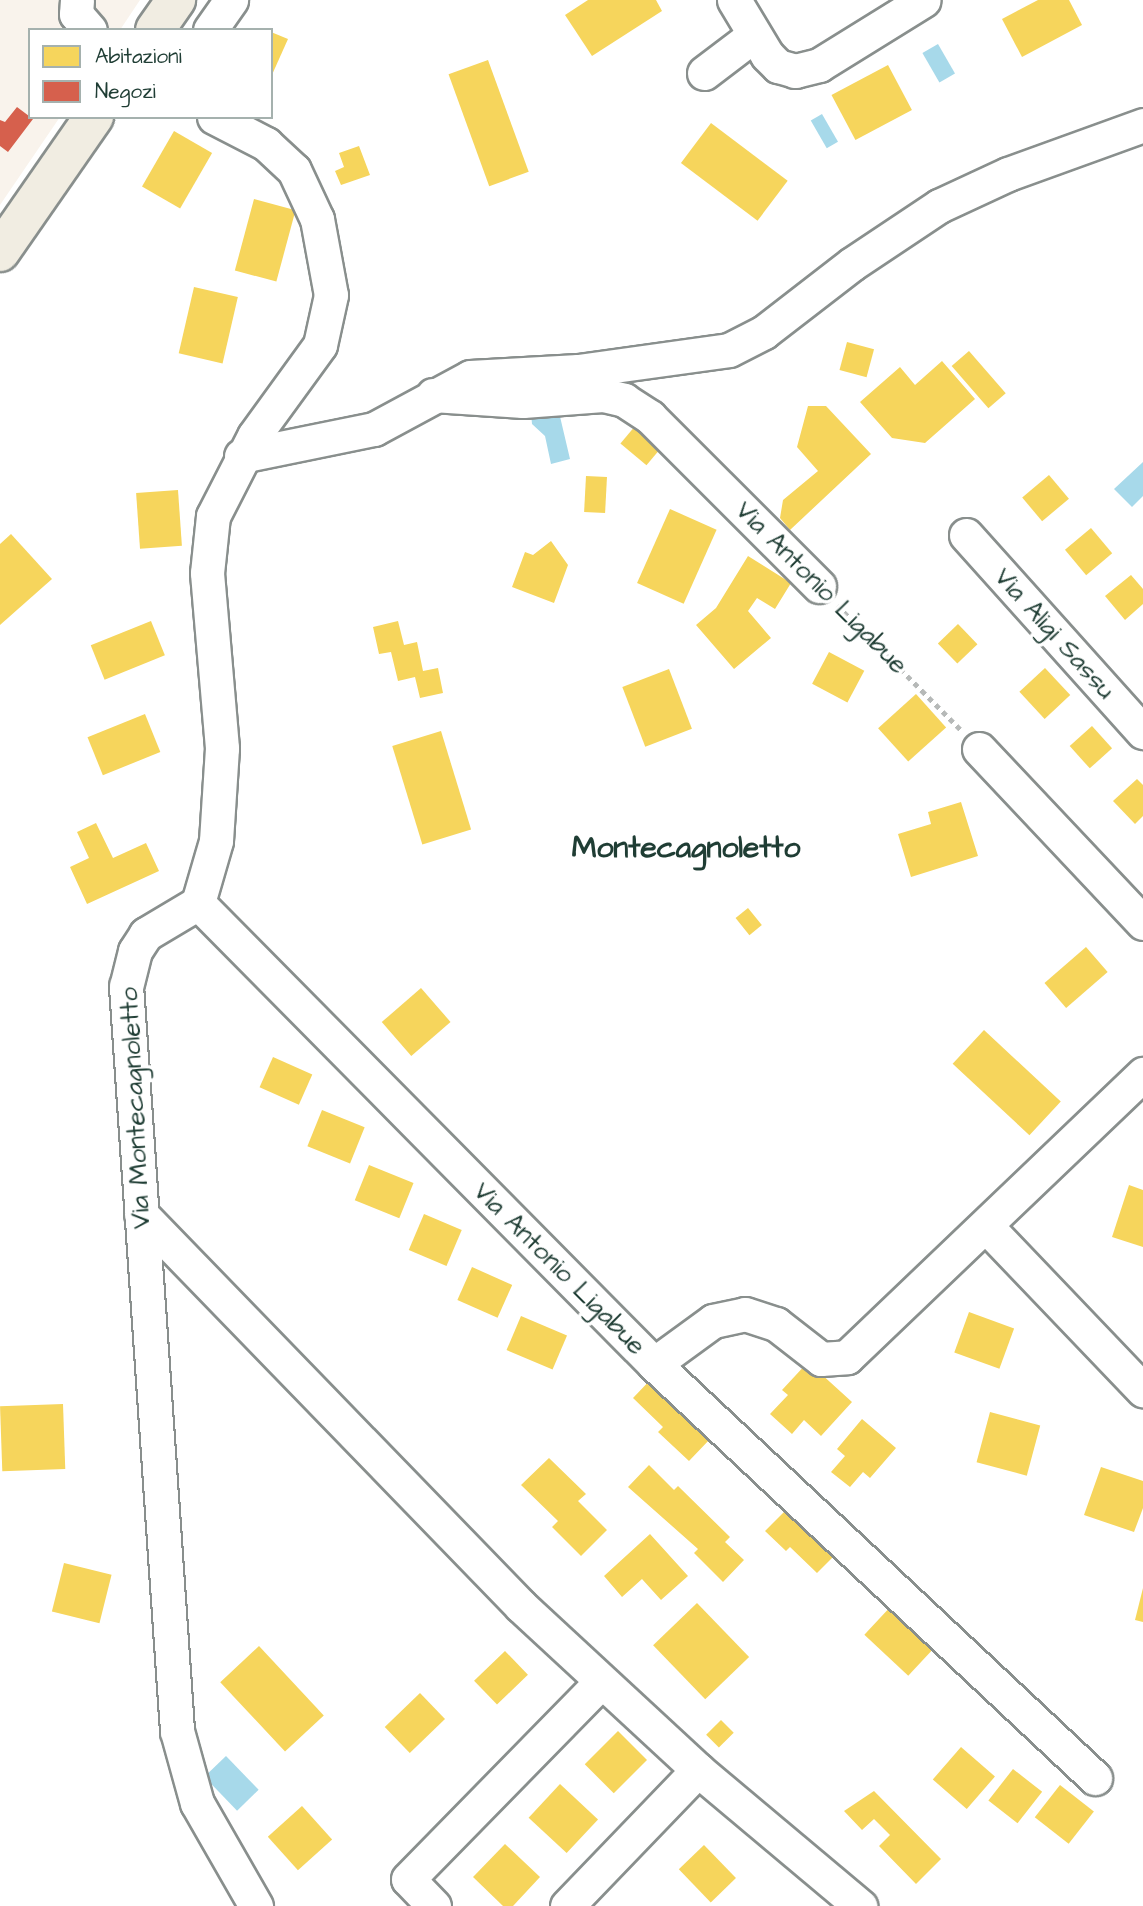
<!DOCTYPE html>
<html>
<head>
<meta charset="utf-8">
<style>
  body { margin:0 }
  #map { position:relative; width:1143px; height:1906px; overflow:hidden; background:#fff; font-family:"Architects Daughter",sans-serif }
  div>[style] { position:absolute }
  [style*='--x'] { left:calc(var(--x)*1px); top:calc(var(--y)*1px); width:calc(var(--w)*1px); rotate:calc(var(--a)*1deg) }
  .built>* { inset:0; background:#f9f3ec }
  .water>* { inset:0; background:#a7d9ea; transform-origin:0 0 }
  .homes>* { inset:0; background:#f6d55c; transform-origin:0 0 }
  .shops>* { inset:0; background:#d6604d }
  .path>* { height:4.5px; margin-top:-2.25px; transform-origin:0; background:repeating-linear-gradient(90deg,#b6b9b8 0 5px,transparent 0 10px) }
  .roads { filter:drop-shadow(2px 0 #898f8d) drop-shadow(-2px 0 #898f8d) drop-shadow(0 2px #898f8d) drop-shadow(0 -2px #898f8d) }
  .minor>* { height:33px; margin:-16.5px; padding:0 16.5px; transform-origin:16.5px; border-radius:16.5px; background:#fff }
  .major>* { height:38px; margin:-19px; padding:0 19px; transform-origin:19px; border-radius:19px; background:#f1ede2 }
  span { translate:-50% -50%; white-space:nowrap; text-align:center; line-height:1.15; -webkit-text-stroke:7px #fff; paint-order:stroke }
  .street-label { font-size:26px; color:#1f3d34 }
  .quarter-label { font-size:30px; color:#1f3d34; font-weight:700 }
  .legend { position:absolute; left:28px; top:28px; width:245px; height:91px; box-sizing:border-box; background:#fff; border:2px solid #a5b1ae; margin:0; padding:9px 12px; list-style:none; font-size:21px; color:#1f3d34 }
  .legend li { display:flex; align-items:center; gap:14px; height:35px }
  .legend b { width:35px; border:2px solid #a5b1ae }
</style>
</head>
<body>
<div id="map">
  <div class="built">
    <i style="clip-path:polygon(0 0,140px 0,120px 30px,30px 30px,30px 117px,60px 117px,0 205px)"></i>
  </div>
  <div class="water">
    <i style="left:938px;top:44px;width:34px;height:18px;rotate:60deg"></i>
    <i style="left:822px;top:114px;width:32px;height:13px;rotate:60deg"></i>
    <i style="clip-path:polygon(558px 408px,570px 459px,551px 464px,545px 436px,532px 424px,531px 413px)"></i>
    <i style="clip-path:polygon(1143px 462px,1143px 496px,1132px 507px,1114px 489px)"></i>
    <i style="left:226px;top:1756px;width:47px;height:30px;rotate:46deg"></i>
  </div>
  <div class="homes">
    <i style="clip-path:polygon(588px 0,656px 0,662px 11px,592px 56px,565px 15px)"></i>
    <i style="clip-path:polygon(1038px 0,1069px 0,1082px 25px,1022px 57px,1002px 19px)"></i>
    <i style="clip-path:polygon(271px 32px,288px 39px,271px 77px)"></i>
    <i style="left:488px;top:60px;width:119px;height:42px;rotate:70deg"></i>
    <i style="left:888px;top:65px;width:51px;height:64px;rotate:62deg"></i>
    <i style="left:711px;top:123px;width:96px;height:50px;rotate:37deg"></i>
    <i style="left:174px;top:131px;width:44px;height:64px;rotate:30deg"></i>
    <i style="clip-path:polygon(359px 146px,370px 175px,341px 185px,335px 171px,344px 167px,339px 153px)"></i>
    <i style="left:254px;top:199px;width:43px;height:74px;rotate:15deg"></i>
    <i style="left:194px;top:287px;width:45px;height:68px;rotate:13deg"></i>
    <i style="left:847px;top:342px;width:28px;height:29px;rotate:15deg"></i>
    <i style="left:969px;top:351px;width:56px;height:23px;rotate:49deg"></i>
    <i style="clip-path:polygon(942px 361px,975px 399px,925px 443px,892px 438px,860px 402px,900px 367px,915px 385px)"></i>
    <i style="clip-path:polygon(808px 406px,826px 406px,871px 454px,790px 530px,780px 518px,783px 500px,818px 471px,797px 447px)"></i>
    <i style="left:641px;top:419px;width:34px;height:32px;rotate:40deg"></i>
    <i style="left:1049px;top:475px;width:31px;height:35px;rotate:50deg"></i>
    <i style="left:586px;top:476px;width:21px;height:36px;rotate:3deg"></i>
    <i style="left:178px;top:490px;width:56px;height:42px;rotate:86deg"></i>
    <i style="left:670px;top:509px;width:51px;height:81px;rotate:24deg"></i>
    <i style="left:1091px;top:528px;width:33px;height:34px;rotate:50deg"></i>
    <i style="clip-path:polygon(11px 534px,52px 579px,0 625px,0 544px)"></i>
    <i style="clip-path:polygon(551px 541px,568px 565px,554px 603px,512px 587px,525px 552px,533px 555px)"></i>
    <i style="clip-path:polygon(748px 556px,791px 583px,775px 609px,757px 598px,748px 611px,771px 638px,734px 669px,696px 625px,716px 608px)"></i>
    <i style="clip-path:polygon(1131px 575px,1143px 589px,1143px 604px,1125px 620px,1105px 596px)"></i>
    <i style="left:151px;top:621px;width:37px;height:65px;rotate:68deg"></i>
    <i style="clip-path:polygon(398px 621px,404px 645px,417px 642px,423px 671px,438px 668px,443px 693px,420px 698px,415px 677px,398px 681px,391px 652px,379px 654px,373px 627px)"></i>
    <i style="left:958px;top:624px;width:28px;height:28px;rotate:46deg"></i>
    <i style="left:829px;top:652px;width:40px;height:36px;rotate:28deg"></i>
    <i style="left:1045px;top:668px;width:37px;height:35px;rotate:47deg"></i>
    <i style="left:669px;top:669px;width:64px;height:50px;rotate:69deg"></i>
    <i style="left:916px;top:694px;width:45px;height:51px;rotate:48deg"></i>
    <i style="left:145px;top:714px;width:41px;height:62px;rotate:68deg"></i>
    <i style="left:1092px;top:726px;width:30px;height:30px;rotate:48deg"></i>
    <i style="left:441px;top:731px;width:103px;height:51px;rotate:73deg"></i>
    <i style="clip-path:polygon(1137px 779px,1143px 785px,1143px 816px,1135px 824px,1113px 801px)"></i>
    <i style="clip-path:polygon(961px 802px,978px 856px,911px 877px,898px 834px,931px 824px,928px 812px)"></i>
    <i style="clip-path:polygon(96px 823px,113px 858px,146px 843px,159px 871px,87px 904px,70px 867px,89px 858px,77px 832px)"></i>
    <i style="left:748px;top:908px;width:22px;height:16px;rotate:51deg"></i>
    <i style="left:1086px;top:947px;width:33px;height:55px;rotate:49deg"></i>
    <i style="left:421px;top:988px;width:45px;height:52px;rotate:49deg"></i>
    <i style="left:984px;top:1030px;width:105px;height:46px;rotate:43deg"></i>
    <i style="left:273px;top:1057px;width:43px;height:33px;rotate:24deg"></i>
    <i style="left:322px;top:1110px;width:46px;height:39px;rotate:22deg"></i>
    <i style="left:369px;top:1165px;width:48px;height:38px;rotate:22deg"></i>
    <i style="clip-path:polygon(1129px 1185px,1143px 1190px,1143px 1247px,1112px 1237px)"></i>
    <i style="left:424px;top:1214px;width:41px;height:39px;rotate:23deg"></i>
    <i style="left:472px;top:1267px;width:44px;height:36px;rotate:24deg"></i>
    <i style="left:969px;top:1312px;width:48px;height:43px;rotate:20deg"></i>
    <i style="left:521px;top:1316px;width:50px;height:37px;rotate:23deg"></i>
    <i style="clip-path:polygon(808px 1362px,852px 1402px,821px 1436px,804px 1420px,792px 1434px,770px 1414px,788px 1395px,782px 1390px)"></i>
    <i style="clip-path:polygon(655px 1375px,711px 1438px,689px 1461px,658px 1432px,663px 1427px,633px 1398px)"></i>
    <i style="left:63px;top:1404px;width:65px;height:63px;rotate:88deg"></i>
    <i style="left:990px;top:1412px;width:52px;height:52px;rotate:15deg"></i>
    <i style="clip-path:polygon(862px 1419px,896px 1448px,870px 1478px,863px 1472px,850px 1487px,831px 1472px,845px 1456px,837px 1449px)"></i>
    <i style="clip-path:polygon(549px 1458px,586px 1494px,578px 1501px,607px 1530px,581px 1556px,552px 1527px,558px 1521px,521px 1485px)"></i>
    <i style="clip-path:polygon(649px 1465px,674px 1490px,678px 1486px,730px 1537px,725px 1542px,744px 1560px,723px 1582px,694px 1553px,698px 1549px,628px 1487px)"></i>
    <i style="clip-path:polygon(1101px 1467px,1143px 1481px,1143px 1508px,1134px 1532px,1084px 1515px)"></i>
    <i style="clip-path:polygon(786px 1510px,835px 1555px,817px 1573px,790px 1547px,786px 1551px,765px 1531px)"></i>
    <i style="clip-path:polygon(650px 1534px,688px 1576px,661px 1600px,642px 1579px,622px 1597px,604px 1576px)"></i>
    <i style="left:64px;top:1563px;width:49px;height:50px;rotate:14deg"></i>
    <i style="clip-path:polygon(1143px 1588px,1143px 1622px,1135px 1620px)"></i>
    <i style="left:697px;top:1603px;width:75px;height:61px;rotate:46deg"></i>
    <i style="left:893px;top:1604px;width:60px;height:42px;rotate:43deg"></i>
    <i style="left:259px;top:1646px;width:95px;height:53px;rotate:47deg"></i>
    <i style="left:505px;top:1651px;width:33px;height:43px;rotate:46deg"></i>
    <i style="left:420px;top:1693px;width:36px;height:49px;rotate:46deg"></i>
    <i style="left:721px;top:1720px;width:18px;height:21px;rotate:45deg"></i>
    <i style="left:618px;top:1731px;width:41px;height:47px;rotate:45deg"></i>
    <i style="left:961px;top:1747px;width:45px;height:43px;rotate:41deg"></i>
    <i style="left:1013px;top:1769px;width:37px;height:40px;rotate:38deg"></i>
    <i style="left:560px;top:1784px;width:52px;height:46px;rotate:43deg"></i>
    <i style="left:1060px;top:1785px;width:43px;height:41px;rotate:38deg"></i>
    <i style="clip-path:polygon(874px 1791px,941px 1859px,916px 1884px,879px 1846px,890px 1835px,874px 1819px,862px 1830px,844px 1811px)"></i>
    <i style="left:302px;top:1806px;width:45px;height:46px;rotate:48deg"></i>
    <i style="clip-path:polygon(505px 1844px,540px 1877px,513px 1906px,503px 1906px,473px 1877px)"></i>
    <i style="left:704px;top:1845px;width:46px;height:35px;rotate:46deg"></i>
  </div>
  <div class="shops">
    <i style="clip-path:polygon(17px 107px,33px 119px,8px 152px,0 146px,0 120px,5px 122px)"></i>
  </div>
  <div class="path">
    <i style="--x:837;--y:605;--w:177;--a:45.2"></i>
  </div>
  <div class="roads">
    <div class="minor">
      <i style="--x:77;--y:0;--w:14;--a:94"></i>
      <i style="--x:76;--y:14;--w:21;--a:49"></i>
      <i style="--x:734;--y:0;--w:64;--a:59"></i>
      <i style="--x:767;--y:55;--w:16;--a:45"></i>
      <i style="--x:778;--y:66;--w:18;--a:16"></i>
      <i style="--x:795;--y:71;--w:25;--a:-14"></i>
      <i style="--x:819;--y:65;--w:123;--a:-31.8"></i>
      <i style="--x:210;--y:30;--w:37;--a:-55"></i>
      <i style="--x:704;--y:73;--w:63;--a:-37.2"></i>
      <i style="--x:214;--y:117;--w:59;--a:27.4"></i>
      <i style="--x:266;--y:144;--w:38;--a:43"></i>
      <i style="--x:294;--y:170;--w:54;--a:64.9"></i>
      <i style="--x:317;--y:219;--w:77;--a:79.6"></i>
      <i style="--x:331;--y:295;--w:51;--a:102.4"></i>
      <i style="--x:320;--y:345;--w:112;--a:126"></i>
      <i style="--x:254;--y:436;--w:90;--a:117.1"></i>
      <i style="--x:213;--y:516;--w:57;--a:96"></i>
      <i style="--x:207;--y:573;--w:176;--a:85.1"></i>
      <i style="--x:222;--y:748;--w:93;--a:93.7"></i>
      <i style="--x:216;--y:841;--w:65;--a:106.2"></i>
      <i style="--x:198;--y:903;--w:61;--a:149.2"></i>
      <i style="--x:146;--y:934;--w:20;--a:123"></i>
      <i style="--x:135;--y:951;--w:36;--a:104"></i>
      <i style="--x:126;--y:986;--w:747;--a:86.08"></i>
      <i style="--x:177;--y:1731;--w:75;--a:74.5"></i>
      <i style="--x:197;--y:1803;--w:119;--a:60.2"></i>
      <i style="--x:433;--y:395;--w:90;--a:3.8"></i>
      <i style="--x:523;--y:401;--w:80;--a:-4.3"></i>
      <i style="--x:603;--y:395;--w:22;--a:13"></i>
      <i style="--x:624;--y:400;--w:31;--a:33"></i>
      <i style="--x:650;--y:417;--w:239;--a:45"></i>
      <i style="--x:241;--y:456;--w:136;--a:-11.5"></i>
      <i style="--x:374;--y:429;--w:109;--a:-28.4"></i>
      <i style="--x:470;--y:377;--w:108;--a:-3.2"></i>
      <i style="--x:578;--y:371;--w:152;--a:-7.9"></i>
      <i style="--x:729;--y:350;--w:39;--a:-27"></i>
      <i style="--x:764;--y:332;--w:111;--a:-37.7"></i>
      <i style="--x:852;--y:264;--w:105;--a:-33.7"></i>
      <i style="--x:939;--y:206;--w:76;--a:-24.9"></i>
      <i style="--x:1008;--y:174;--w:144;--a:-19.9"></i>
      <i style="--x:966;--y:535;--w:265;--a:48.1"></i>
      <i style="--x:979;--y:749;--w:239;--a:46.7"></i>
      <i style="--x:198;--y:903;--w:648;--a:45.31"></i>
      <i style="--x:654;--y:1364;--w:73;--a:-36.1"></i>
      <i style="--x:713;--y:1321;--w:33;--a:-12"></i>
      <i style="--x:745;--y:1314;--w:33;--a:18"></i>
      <i style="--x:776;--y:1324;--w:57;--a:37.9"></i>
      <i style="--x:821;--y:1359;--w:26;--a:-4"></i>
      <i style="--x:847;--y:1357;--w:410;--a:-43.7"></i>
      <i style="--x:141;--y:1214;--w:546;--a:45.89"></i>
      <i style="--x:521;--y:1606;--w:241;--a:42.8"></i>
      <i style="--x:698;--y:1770;--w:212;--a:40"></i>
      <i style="--x:987;--y:1227;--w:226;--a:46.3"></i>
      <i style="--x:654;--y:1364;--w:605;--a:43.19"></i>
      <i style="--x:434;--y:1906;--w:37;--a:-134"></i>
      <i style="--x:408;--y:1879;--w:276;--a:-45.6"></i>
      <i style="--x:567;--y:1906;--w:189;--a:-46.1"></i>
    </div>
    <div class="major">
      <i style="--x:155;--y:30;--w:37;--a:-55"></i>
      <i style="--x:0;--y:252;--w:165;--a:-55.2"></i>
    </div>
  </div>
  <div class="street-label">
    <span style="left:821px;top:588px;rotate:45deg">Via Antonio Ligabue</span>
    <span style="left:1054px;top:634px;rotate:48deg">Via Aligi Sassu</span>
    <span style="left:136px;top:1108px;rotate:-93deg">Via Montecagnoletto</span>
    <span style="left:559px;top:1269px;rotate:45deg">Via Antonio Ligabue</span>
  </div>
  <div class="quarter-label">
    <span style="left:686px;top:848px">Montecagnoletto</span>
  </div>
  <ul class="legend">
  <li><b style="height:19px;background:#f6d55c"></b>Abitazioni</li>
  <li><b style="height:19px;background:#d6604d"></b>Negozi</li>
  </ul>
</div>
</body>
</html>
